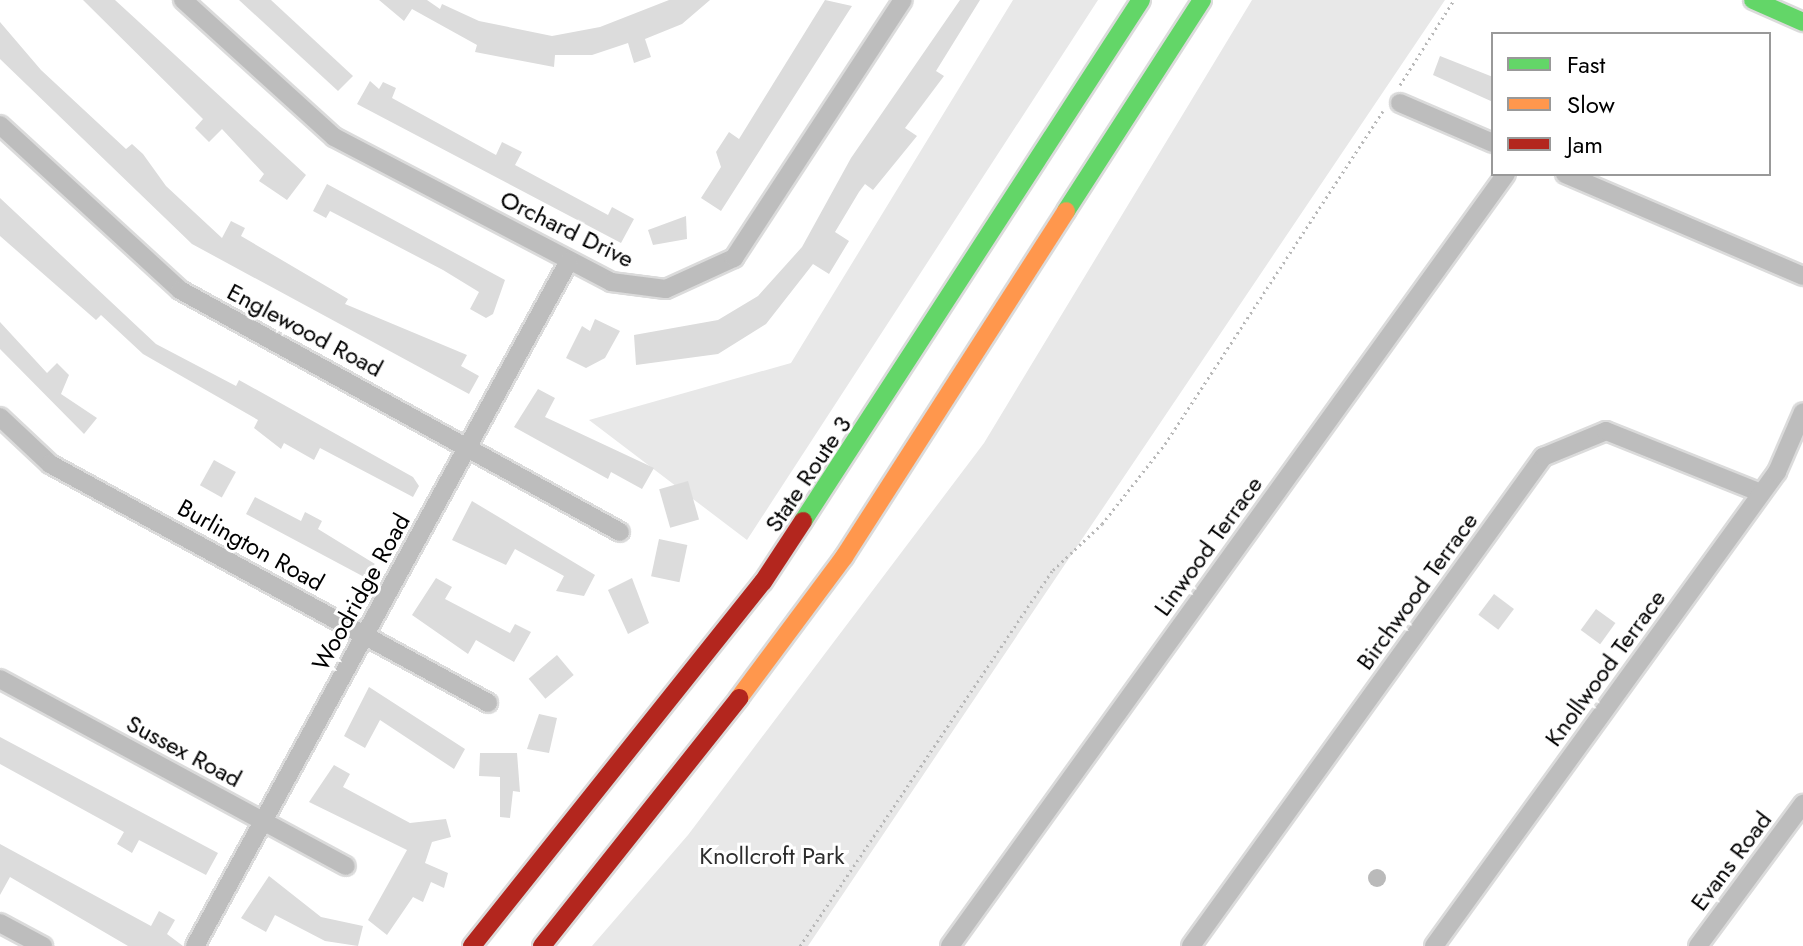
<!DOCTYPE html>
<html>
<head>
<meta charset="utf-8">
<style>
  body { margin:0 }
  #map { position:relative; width:1803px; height:946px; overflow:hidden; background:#fff; font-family:Jost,sans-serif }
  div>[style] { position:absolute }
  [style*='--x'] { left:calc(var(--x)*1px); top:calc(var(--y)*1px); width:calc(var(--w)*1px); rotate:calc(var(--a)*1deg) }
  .green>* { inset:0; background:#e8e8e8 }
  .water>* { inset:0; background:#bababa }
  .round { border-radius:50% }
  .building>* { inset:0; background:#dcdcdc; transform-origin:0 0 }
  .path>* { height:3px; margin-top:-1.5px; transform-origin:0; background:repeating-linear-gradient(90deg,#b8b8b8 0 2px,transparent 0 6px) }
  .roads { filter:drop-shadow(2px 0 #dbdbdb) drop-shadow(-2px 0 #dbdbdb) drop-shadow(0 2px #dbdbdb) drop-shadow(0 -2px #dbdbdb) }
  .street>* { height:18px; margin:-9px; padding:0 9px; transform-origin:9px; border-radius:9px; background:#bdbdbd }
  .fast>* { height:18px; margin:-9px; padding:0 9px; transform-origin:9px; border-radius:9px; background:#63d668 }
  .slow>* { height:18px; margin:-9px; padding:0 9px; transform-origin:9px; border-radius:9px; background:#ff974d }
  .jam>* { height:18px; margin:-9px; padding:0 9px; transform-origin:9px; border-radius:9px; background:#b3261e }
  span { translate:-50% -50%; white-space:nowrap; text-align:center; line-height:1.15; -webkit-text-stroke:6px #fff; paint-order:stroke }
  .street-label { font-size:24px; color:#000 }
  .park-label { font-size:24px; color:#2d2d2d }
  .legend { position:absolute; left:1491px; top:32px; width:280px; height:144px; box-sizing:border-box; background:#fff; border:2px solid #999; margin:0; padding:10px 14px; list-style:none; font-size:24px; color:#000 }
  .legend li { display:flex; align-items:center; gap:16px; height:40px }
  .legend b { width:40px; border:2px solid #999 }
</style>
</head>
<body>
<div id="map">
  <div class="green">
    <i style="clip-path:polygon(1013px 0,1098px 0,747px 540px,589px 420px,791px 363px)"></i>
    <i style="clip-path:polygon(1252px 0,1445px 0,808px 946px,592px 946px,688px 835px,984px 443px)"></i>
  </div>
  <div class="water">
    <i class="round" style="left:1368px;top:869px;width:18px;height:18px"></i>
  </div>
  <div class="building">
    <i style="clip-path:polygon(83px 0,115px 0,306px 175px,287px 200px,259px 181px,264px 174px,222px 129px,209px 142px,195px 128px,203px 119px)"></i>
    <i style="clip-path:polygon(239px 0,271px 0,353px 76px,338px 91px)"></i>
    <i style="clip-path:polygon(379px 0,427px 0,440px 9px,442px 4px,479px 21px,552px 36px,600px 27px,669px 0,710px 0,682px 24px,645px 39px,651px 57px,634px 63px,628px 43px,592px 55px,555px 55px,554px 67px,475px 52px,477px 45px,412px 9px,404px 21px)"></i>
    <i style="clip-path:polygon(825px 0,852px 6px,721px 211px,701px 198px,721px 167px,716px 152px,729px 132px,739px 139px)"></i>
    <i style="clip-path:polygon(960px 0,980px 0,936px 71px,944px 76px,905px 128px,917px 136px,873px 190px,865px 184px,859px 192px,835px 232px,849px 241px,829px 274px,813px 264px,766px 324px,718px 354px,636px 365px,634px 335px,718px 320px,758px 296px,802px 247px,851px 158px)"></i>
    <i style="clip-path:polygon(0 22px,41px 70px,126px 149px,132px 144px,143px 154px,166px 186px,222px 238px,231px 221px,245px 228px,241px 236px,348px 299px,345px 304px,467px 355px,461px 366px,479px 376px,469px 394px,192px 244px,0 59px)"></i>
    <i style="clip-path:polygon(1440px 56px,1493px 77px,1493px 102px,1433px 75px)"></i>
    <i style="clip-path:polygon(370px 81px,379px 89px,383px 82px,396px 88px,392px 98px,496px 155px,502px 142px,522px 152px,515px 165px,608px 215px,612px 207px,634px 219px,621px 243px,357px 104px)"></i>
    <i style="clip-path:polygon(327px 184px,505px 280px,493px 314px,486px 318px,470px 309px,479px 292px,443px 270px,330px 211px,326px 218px,313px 211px)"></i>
    <i style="clip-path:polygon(0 198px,156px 344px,236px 386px,239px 380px,413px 477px,419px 486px,413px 497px,320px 448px,314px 460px,284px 443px,281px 449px,254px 428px,258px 420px,143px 354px,101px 315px,96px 320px,0 236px)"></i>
    <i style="clip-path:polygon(686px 216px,687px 239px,653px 245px,648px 230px)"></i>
    <i style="clip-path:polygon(595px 319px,620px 331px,605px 358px,586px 368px,566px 358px,582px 326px,590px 331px)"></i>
    <i style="clip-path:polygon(0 322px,47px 373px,57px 363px,69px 375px,61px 394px,97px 418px,84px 434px,0 349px)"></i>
    <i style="clip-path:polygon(538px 389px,555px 398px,545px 417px,654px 468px,642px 489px,611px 472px,608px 479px,514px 427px)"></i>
    <i style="left:214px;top:460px;width:25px;height:29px;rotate:29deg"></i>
    <i style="left:688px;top:481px;width:40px;height:30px;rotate:74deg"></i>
    <i style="clip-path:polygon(255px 497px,301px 521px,305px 512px,322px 521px,318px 529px,375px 564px,368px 579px,246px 514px)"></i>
    <i style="clip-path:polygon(472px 501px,595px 575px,584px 596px,556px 591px,564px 576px,515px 549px,506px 565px,452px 540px)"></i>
    <i style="left:659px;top:539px;width:29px;height:38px;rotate:12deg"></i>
    <i style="clip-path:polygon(436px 578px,452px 587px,445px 599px,510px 633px,515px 624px,531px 632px,514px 662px,476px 640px,468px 654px,412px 615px)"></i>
    <i style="clip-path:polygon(632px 578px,649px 623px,628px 634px,608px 590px)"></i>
    <i style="left:1494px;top:594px;width:25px;height:26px;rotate:37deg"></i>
    <i style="left:1596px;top:609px;width:24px;height:26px;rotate:36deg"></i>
    <i style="left:557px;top:655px;width:26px;height:37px;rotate:50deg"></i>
    <i style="clip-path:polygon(369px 687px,465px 749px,454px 769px,380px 720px,365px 748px,344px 736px)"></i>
    <i style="clip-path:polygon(539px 714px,557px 718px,549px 753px,527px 749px)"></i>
    <i style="clip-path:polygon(0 737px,218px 853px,206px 875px,139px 840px,132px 853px,117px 844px,124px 832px,0 764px)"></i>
    <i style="clip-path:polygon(480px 753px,517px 753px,520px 792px,513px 791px,510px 818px,500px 817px,500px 777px,479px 776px)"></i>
    <i style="clip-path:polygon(334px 765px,350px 774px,343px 787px,410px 823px,446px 819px,451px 837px,432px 842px,425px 863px,448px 873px,444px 888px,431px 882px,423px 902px,413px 897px,387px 935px,368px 920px,407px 850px,309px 802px)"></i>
    <i style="clip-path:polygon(0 844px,151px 926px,159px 911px,175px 920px,167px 934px,183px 946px,128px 946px,10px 877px,0 895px)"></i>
    <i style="clip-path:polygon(269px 876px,321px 917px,363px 926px,358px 946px,325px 941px,275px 915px,266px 932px,241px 918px)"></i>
  </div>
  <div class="path">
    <i style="--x:1400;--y:85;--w:101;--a:-57.6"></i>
    <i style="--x:800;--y:946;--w:453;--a:-56.1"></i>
    <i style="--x:1053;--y:570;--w:67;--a:-43.2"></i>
    <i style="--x:1102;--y:524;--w:102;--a:-51.8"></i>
    <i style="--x:1165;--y:444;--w:398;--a:-56.8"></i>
  </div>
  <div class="roads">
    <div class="street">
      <i style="--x:183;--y:0;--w:204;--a:42.2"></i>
      <i style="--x:334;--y:137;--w:313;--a:27.6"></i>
      <i style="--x:611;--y:282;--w:55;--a:7.3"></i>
      <i style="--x:666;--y:289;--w:75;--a:-24.5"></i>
      <i style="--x:734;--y:258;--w:308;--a:-56.8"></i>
      <i style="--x:1400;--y:103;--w:101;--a:23.3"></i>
      <i style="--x:0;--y:125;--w:244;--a:42.5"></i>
      <i style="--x:180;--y:290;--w:502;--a:28.81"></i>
      <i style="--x:1565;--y:174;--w:259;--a:23.2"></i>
      <i style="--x:0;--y:417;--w:69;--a:43.2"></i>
      <i style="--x:50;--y:464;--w:499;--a:28.6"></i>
      <i style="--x:0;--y:679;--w:393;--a:28.4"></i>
      <i style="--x:0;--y:923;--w:49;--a:28.1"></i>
      <i style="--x:195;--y:946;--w:780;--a:-61.37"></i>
      <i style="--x:950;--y:946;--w:951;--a:-54.24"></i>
      <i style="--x:1191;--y:946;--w:603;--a:-54.25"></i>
      <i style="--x:1543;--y:457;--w:68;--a:-22.4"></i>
      <i style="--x:1606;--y:431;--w:167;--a:21.8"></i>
      <i style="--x:1434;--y:946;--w:585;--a:-54.11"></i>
      <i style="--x:1777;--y:472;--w:65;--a:-66.6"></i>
      <i style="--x:1698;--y:946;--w:177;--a:-53.5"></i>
    </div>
    <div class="fast">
      <i style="--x:1753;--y:0;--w:55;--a:23.7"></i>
      <i style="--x:1066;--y:211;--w:251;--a:-57.2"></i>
      <i style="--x:803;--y:521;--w:621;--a:-57.03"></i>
    </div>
    <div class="slow">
      <i style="--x:739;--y:698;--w:176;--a:-53.3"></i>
      <i style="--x:844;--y:557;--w:411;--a:-57.3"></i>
    </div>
    <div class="jam">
      <i style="--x:472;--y:946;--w:466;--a:-51.4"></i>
      <i style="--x:763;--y:582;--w:73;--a:-56.7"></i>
      <i style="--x:542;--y:946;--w:317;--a:-51.5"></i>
    </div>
  </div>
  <div class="street-label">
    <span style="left:567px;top:229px;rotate:26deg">Orchard Drive</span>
    <span style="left:305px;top:330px;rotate:28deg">Englewood Road</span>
    <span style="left:808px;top:474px;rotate:-56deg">State Route 3</span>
    <span style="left:251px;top:545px;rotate:29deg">Burlington Road</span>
    <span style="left:1208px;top:546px;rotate:-54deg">Linwood Terrace</span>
    <span style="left:1417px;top:591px;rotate:-54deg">Birchwood Terrace</span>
    <span style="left:361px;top:592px;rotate:-61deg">Woodridge Road</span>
    <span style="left:1605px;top:668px;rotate:-54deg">Knollwood Terrace</span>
    <span style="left:184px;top:751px;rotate:28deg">Sussex Road</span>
    <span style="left:1731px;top:861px;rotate:-53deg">Evans Road</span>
  </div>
  <div class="park-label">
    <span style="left:772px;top:856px">Knollcroft Park</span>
  </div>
  <ul class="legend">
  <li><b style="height:10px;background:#63d668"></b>Fast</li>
  <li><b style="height:10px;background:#ff974d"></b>Slow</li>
  <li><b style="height:10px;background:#b3261e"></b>Jam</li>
  </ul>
</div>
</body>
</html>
